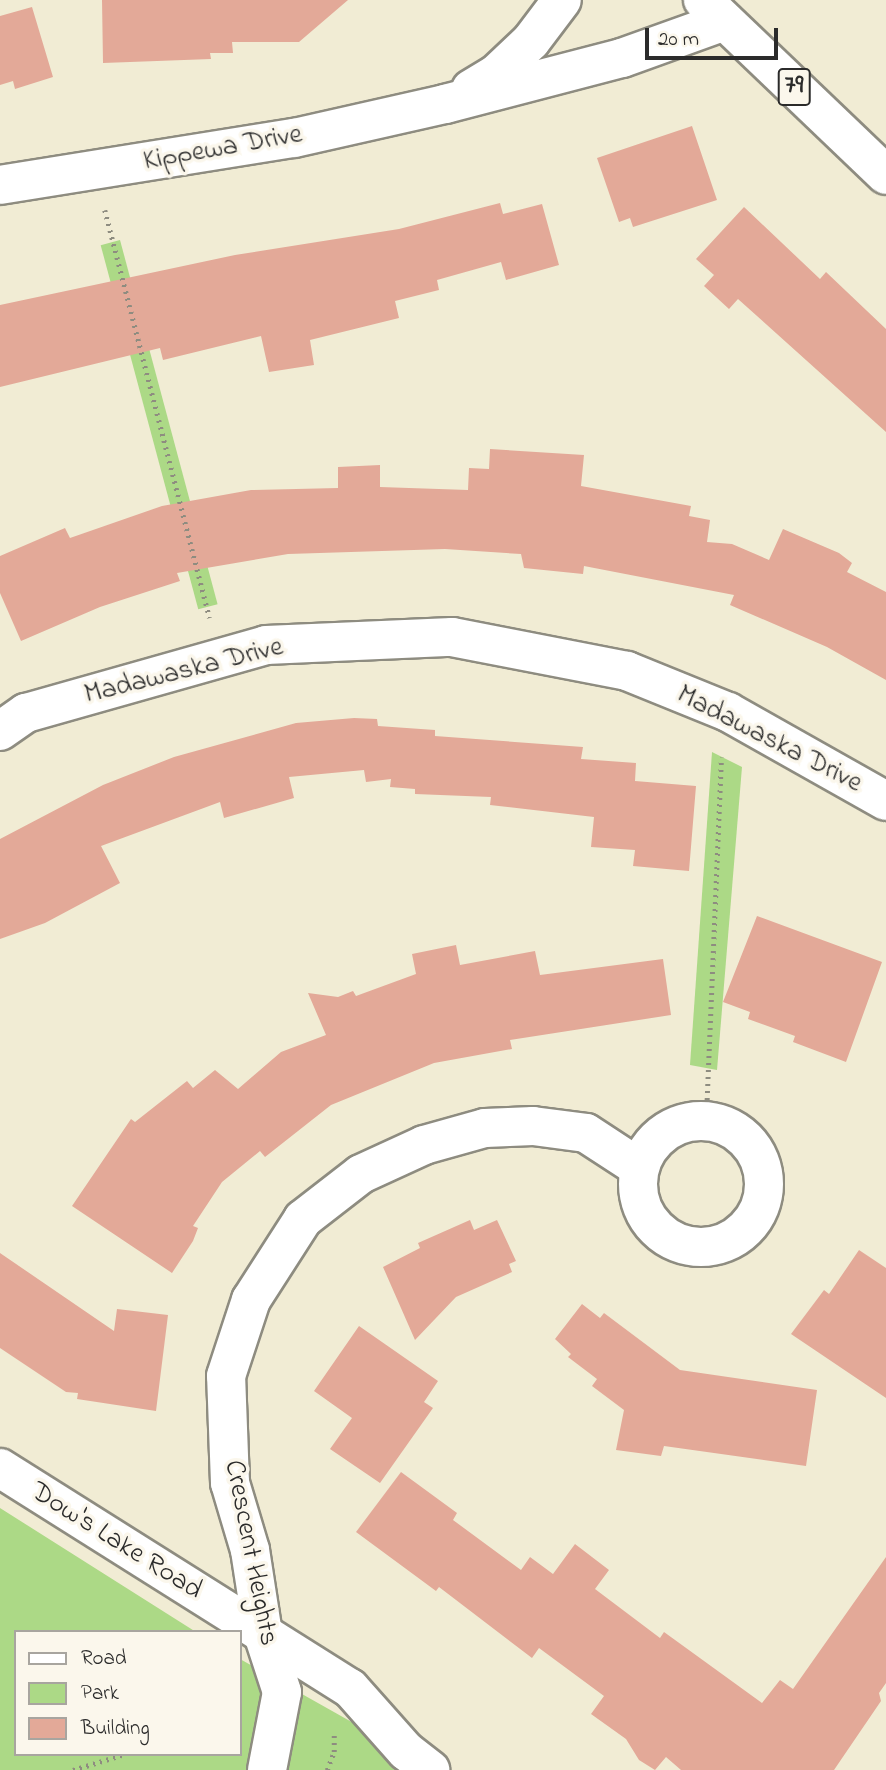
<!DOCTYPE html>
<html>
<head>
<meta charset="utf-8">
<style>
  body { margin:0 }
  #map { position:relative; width:886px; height:1770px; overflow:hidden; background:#f1ecd4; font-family:"Indie Flower",sans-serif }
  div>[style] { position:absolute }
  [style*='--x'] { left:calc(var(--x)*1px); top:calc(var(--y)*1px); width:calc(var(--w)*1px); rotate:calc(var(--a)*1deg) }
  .green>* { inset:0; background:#acd986; transform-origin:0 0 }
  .building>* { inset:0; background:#e3a998 }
  .path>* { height:4.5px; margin-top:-2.25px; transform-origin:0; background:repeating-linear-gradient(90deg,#8e8c80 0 2px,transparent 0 7px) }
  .roads { filter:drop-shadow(2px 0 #8e8c80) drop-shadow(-2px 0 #8e8c80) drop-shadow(0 2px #8e8c80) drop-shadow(0 -2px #8e8c80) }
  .minor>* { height:38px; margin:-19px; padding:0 19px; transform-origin:19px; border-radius:19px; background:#fff }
  .minor>.ring { margin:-19px; padding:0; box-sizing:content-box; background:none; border:38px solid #fff; border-radius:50% }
  .major>* { height:38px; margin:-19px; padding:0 19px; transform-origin:19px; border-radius:19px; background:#fff }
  span { translate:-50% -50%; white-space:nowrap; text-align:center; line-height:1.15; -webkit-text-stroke:7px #fbf7ec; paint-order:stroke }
  .shield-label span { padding:2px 5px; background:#fbf7ec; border:2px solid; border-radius:5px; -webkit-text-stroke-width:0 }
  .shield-label { font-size:26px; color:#2b2b2b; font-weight:700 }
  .street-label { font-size:28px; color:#2b2b2b }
  .legend { position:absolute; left:14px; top:1630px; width:228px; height:126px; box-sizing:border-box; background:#fbf7ec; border:2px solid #a8a59f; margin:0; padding:9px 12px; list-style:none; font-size:21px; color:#2b2b2b }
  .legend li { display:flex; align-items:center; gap:14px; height:35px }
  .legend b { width:35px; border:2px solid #a8a59f }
  .scale { position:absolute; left:645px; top:28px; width:133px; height:32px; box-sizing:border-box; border:4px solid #2b2b2b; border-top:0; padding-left:9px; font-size:21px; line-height:24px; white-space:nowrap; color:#2b2b2b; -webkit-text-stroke:5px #fbf7ec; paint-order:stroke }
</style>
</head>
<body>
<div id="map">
  <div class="green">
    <i style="left:120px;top:240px;width:377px;height:20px;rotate:75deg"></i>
    <i style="clip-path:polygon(712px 752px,742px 767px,717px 1070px,690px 1065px)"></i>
    <i style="clip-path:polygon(0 1508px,196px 1632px,16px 1632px,16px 1754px,240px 1754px,240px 1659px,357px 1725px,398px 1770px,0 1770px)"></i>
  </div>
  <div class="building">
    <i style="clip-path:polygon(102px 0,348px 0,299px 42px,232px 42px,233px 53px,210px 53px,211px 59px,103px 63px)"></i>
    <i style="clip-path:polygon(32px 7px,53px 77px,15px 89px,13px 81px,0 85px,0 16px)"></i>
    <i style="clip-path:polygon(692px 126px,717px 200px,633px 227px,630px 218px,619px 222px,597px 158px)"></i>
    <i style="clip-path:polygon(500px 203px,503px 214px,542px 204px,559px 265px,506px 280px,501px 262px,437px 280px,439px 290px,395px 301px,399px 318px,310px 340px,314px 365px,269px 372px,261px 336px,163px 360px,160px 348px,0 387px,0 305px,235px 255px,399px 229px)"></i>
    <i style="clip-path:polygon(744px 207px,820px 279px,826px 272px,886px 329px,886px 432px,738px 299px,729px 309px,704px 286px,714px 275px,696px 259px)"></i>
    <i style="clip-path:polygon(490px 449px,584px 455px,581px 486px,691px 506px,689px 516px,710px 520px,707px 542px,732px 544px,769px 560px,783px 529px,839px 553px,852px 563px,847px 572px,886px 592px,886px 680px,827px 647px,730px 605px,734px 595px,584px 566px,583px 574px,524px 568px,521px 554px,445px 549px,288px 554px,177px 573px,180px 581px,100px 607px,21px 641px,0 593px,0 556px,65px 528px,70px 538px,162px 506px,251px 490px,338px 488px,338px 467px,380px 465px,380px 487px,468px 490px,469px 468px,489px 469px)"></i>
    <i style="clip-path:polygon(354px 718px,377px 719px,378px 726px,435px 730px,435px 736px,583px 747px,581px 759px,636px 763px,635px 781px,696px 786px,689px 871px,633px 866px,635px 850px,591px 847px,594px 817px,490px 805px,491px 797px,415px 794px,415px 789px,390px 787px,391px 779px,366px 782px,364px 770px,289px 777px,294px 798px,224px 818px,220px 802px,101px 846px,120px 883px,45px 923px,0 939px,0 839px,103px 785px,174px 757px,296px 723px)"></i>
    <i style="clip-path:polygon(757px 916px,882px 962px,846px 1062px,793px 1042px,795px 1036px,748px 1019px,750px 1012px,723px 1002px)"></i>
    <i style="clip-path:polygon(456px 945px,460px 965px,535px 951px,540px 975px,663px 959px,671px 1015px,510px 1040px,512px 1049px,434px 1063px,331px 1105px,265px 1157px,260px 1151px,222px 1182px,193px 1226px,198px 1228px,193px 1241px,172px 1273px,72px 1206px,131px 1119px,135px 1122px,187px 1081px,193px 1088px,215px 1070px,238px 1089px,281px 1052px,326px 1035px,308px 993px,338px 997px,353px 991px,356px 996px,416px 974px,412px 954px)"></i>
    <i style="clip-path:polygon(470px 1220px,474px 1230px,497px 1220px,516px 1261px,509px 1264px,512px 1272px,456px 1297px,415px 1340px,383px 1267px,420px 1248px,418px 1243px)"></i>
    <i style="clip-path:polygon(859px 1250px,886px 1268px,886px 1398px,791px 1334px,824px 1290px,829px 1294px)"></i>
    <i style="clip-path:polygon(0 1253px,114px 1331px,117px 1309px,168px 1315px,156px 1411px,77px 1399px,78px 1393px,66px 1392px,0 1348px)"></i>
    <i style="clip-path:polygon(582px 1304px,600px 1318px,604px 1313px,680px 1370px,817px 1390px,806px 1466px,664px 1446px,661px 1456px,616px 1450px,624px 1410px,592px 1386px,597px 1379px,568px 1357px,571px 1354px,555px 1339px)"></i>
    <i style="clip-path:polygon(359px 1326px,438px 1381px,424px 1402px,433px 1408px,380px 1483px,330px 1449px,352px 1418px,314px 1391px)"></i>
    <i style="clip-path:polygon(401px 1472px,457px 1513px,453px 1520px,521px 1570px,530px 1557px,553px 1574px,575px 1544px,609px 1570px,595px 1589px,660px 1638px,664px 1632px,762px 1703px,780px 1680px,793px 1689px,886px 1557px,886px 1683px,879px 1693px,881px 1701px,834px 1770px,681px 1770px,666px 1757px,655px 1770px,639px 1760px,626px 1739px,591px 1714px,604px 1696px,539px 1648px,532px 1658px,439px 1587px,436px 1591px,356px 1532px)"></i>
  </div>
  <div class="path">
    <i style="--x:105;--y:210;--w:421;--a:75.6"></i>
    <i style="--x:706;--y:1121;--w:364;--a:-87.6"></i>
    <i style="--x:73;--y:1770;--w:54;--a:-17.1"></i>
    <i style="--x:327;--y:1770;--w:19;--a:-69"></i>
    <i style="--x:334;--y:1752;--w:18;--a:-90"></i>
  </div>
  <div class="roads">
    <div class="minor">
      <i style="--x:471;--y:89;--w:29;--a:-31"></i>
      <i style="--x:496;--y:74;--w:48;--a:-43.3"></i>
      <i style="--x:531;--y:41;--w:51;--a:-52.9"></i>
      <i style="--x:0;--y:185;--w:298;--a:-9.1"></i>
      <i style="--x:294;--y:138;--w:155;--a:-12.7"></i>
      <i style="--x:445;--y:104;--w:183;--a:-14.6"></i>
      <i style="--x:622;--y:58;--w:109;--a:-19.8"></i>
      <i style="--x:0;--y:731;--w:32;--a:-35"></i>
      <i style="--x:26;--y:713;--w:249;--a:-15.8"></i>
      <i style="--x:266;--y:645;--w:186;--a:-2.5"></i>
      <i style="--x:452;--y:637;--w:178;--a:11"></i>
      <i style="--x:627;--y:671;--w:109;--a:22.1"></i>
      <i style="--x:728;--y:712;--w:181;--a:29.4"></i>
      <i class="ring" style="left:638px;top:1121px;width:88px;height:88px"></i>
      <i style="--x:0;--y:1468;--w:413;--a:32.2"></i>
      <i style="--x:350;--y:1688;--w:84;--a:48.4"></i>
      <i style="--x:406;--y:1751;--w:31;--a:38"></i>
      <i style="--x:267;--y:1770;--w:79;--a:-79.1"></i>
      <i style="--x:282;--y:1692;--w:61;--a:-108.1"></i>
      <i style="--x:263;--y:1634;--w:85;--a:-98.8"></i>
      <i style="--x:250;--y:1550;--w:70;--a:-106.6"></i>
      <i style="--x:230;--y:1483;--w:107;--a:-92.1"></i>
      <i style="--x:226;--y:1376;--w:80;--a:-71.8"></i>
      <i style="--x:251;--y:1300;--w:96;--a:-57.3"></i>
      <i style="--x:303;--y:1219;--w:73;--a:-37.8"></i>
      <i style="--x:361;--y:1174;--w:69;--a:-24.7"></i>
      <i style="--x:424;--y:1145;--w:63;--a:-15.6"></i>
      <i style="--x:485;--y:1128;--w:48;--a:-2.4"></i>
      <i style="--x:533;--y:1126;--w:53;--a:7.5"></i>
      <i style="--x:586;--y:1133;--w:62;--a:33.2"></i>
    </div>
    <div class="major">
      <i style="--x:703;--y:0;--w:253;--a:43.7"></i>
    </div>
  </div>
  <div class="shield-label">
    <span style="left:794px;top:87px">79</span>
  </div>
  <div class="street-label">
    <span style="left:223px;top:149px;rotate:-10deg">Kippewa Drive</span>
    <span style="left:184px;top:672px;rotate:-14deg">Madawaska Drive</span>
    <span style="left:769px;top:740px;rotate:27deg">Madawaska Drive</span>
    <span style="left:116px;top:1542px;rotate:32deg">Dow's Lake Road</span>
    <span style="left:250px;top:1553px;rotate:79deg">Crescent Heights</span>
  </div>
  <ul class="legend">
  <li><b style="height:9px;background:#fff"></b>Road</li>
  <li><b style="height:19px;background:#acd986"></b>Park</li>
  <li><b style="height:19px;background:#e3a998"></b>Building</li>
  </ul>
  <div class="scale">20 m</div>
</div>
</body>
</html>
